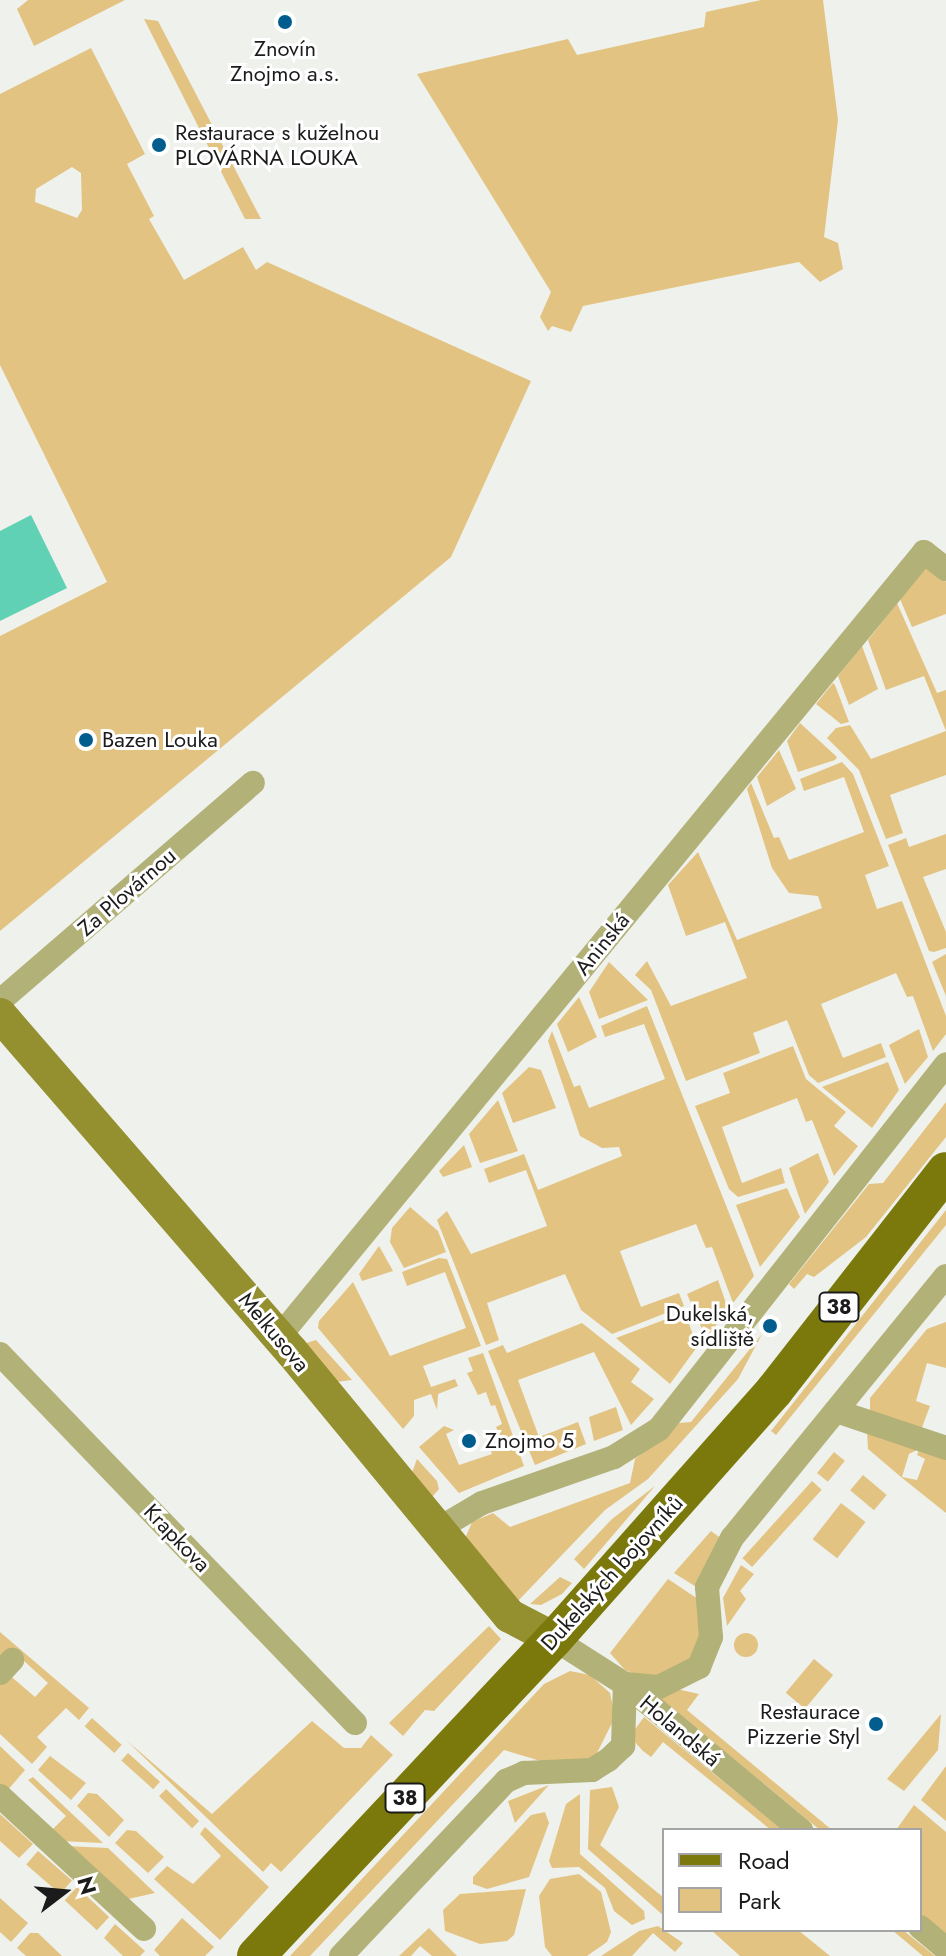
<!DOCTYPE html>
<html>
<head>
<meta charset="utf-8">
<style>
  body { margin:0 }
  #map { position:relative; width:946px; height:1956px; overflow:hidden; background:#eff1ed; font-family:Jost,sans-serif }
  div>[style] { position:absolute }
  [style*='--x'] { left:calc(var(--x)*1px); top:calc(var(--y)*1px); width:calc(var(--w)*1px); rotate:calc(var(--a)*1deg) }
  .green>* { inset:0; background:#e3c381; transform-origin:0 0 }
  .round { border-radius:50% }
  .water>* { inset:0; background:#60d1b5 }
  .street>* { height:24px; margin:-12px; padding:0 12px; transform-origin:12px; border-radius:12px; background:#b2b177 }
  .secondary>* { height:34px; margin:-17px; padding:0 17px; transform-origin:17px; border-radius:17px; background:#949030 }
  .primary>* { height:38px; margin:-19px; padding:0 19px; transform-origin:19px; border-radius:19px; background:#7c790c }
  .dots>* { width:22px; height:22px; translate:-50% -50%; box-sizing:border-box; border:4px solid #fff; border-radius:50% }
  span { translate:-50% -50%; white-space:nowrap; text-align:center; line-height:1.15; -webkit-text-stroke:6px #fff; paint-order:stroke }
  .shield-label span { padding:2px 6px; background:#fff; border:2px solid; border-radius:6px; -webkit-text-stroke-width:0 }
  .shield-label { font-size:20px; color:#1a1b1a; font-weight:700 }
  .poi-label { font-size:22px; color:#1a1b1a }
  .left { translate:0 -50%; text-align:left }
  .right { translate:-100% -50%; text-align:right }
  .street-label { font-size:22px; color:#1a1b1a }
  .legend { position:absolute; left:662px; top:1828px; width:260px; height:104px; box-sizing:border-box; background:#fff; border:2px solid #a3a4a3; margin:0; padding:10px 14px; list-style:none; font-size:24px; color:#1a1b1a }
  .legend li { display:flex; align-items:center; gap:16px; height:40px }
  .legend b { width:40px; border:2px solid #a3a4a3 }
  .north { position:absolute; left:24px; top:1852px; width:80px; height:80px; -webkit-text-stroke:6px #fff; paint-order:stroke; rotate:74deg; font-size:22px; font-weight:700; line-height:32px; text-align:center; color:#1a1b1a }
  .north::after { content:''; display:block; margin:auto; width:28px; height:36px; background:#1a1b1a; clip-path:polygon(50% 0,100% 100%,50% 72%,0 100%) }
</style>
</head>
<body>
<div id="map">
  <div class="green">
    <i style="clip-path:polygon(28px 0,125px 0,34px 46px,17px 9px)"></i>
    <i style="clip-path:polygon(761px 0,823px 0,838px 120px,824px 237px,838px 243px,843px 269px,820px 282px,799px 262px,583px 306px,571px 332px,552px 326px,548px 331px,540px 317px,551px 292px,417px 74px,568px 39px,577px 55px,704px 27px,706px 12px)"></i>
    <i style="clip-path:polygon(144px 19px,158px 21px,261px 219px,245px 219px)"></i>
    <i style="clip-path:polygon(evenodd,91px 48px,145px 154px,127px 164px,154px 216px,149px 219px,184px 280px,243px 247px,256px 270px,267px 262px,531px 381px,451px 557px,0 931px,0 636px,107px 582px,0 365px,0 94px,91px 48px,72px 167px,81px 173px,82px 210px,77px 218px,35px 202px,36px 189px,72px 167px)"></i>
    <i style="clip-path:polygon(927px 567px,946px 582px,946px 614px,912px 627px,900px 599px)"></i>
    <i style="clip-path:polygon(897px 603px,937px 693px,946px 690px,946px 775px,890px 795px,903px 833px,886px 839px,859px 770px,827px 738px,836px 728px,850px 725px,871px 759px,946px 731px,924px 676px,886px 690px,868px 640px)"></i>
    <i style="clip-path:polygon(862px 646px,878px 689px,849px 705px,838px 676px)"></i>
    <i style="clip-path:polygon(833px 683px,835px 685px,849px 722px,841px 724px,816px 704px)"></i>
    <i style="clip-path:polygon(800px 723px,837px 757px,835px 760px,798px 772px,787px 741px)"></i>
    <i style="clip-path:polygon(779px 750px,796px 789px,767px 806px,757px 777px)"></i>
    <i style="clip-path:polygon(842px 762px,853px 774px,889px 866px,865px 875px,877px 909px,902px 901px,946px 1016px,946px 1034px,933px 1051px,913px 996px,907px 997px,896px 973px,821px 1004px,843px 1058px,881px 1043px,886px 1057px,818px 1083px,809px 1075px,787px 1020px,753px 1033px,760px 1053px,686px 1081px,651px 990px,635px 975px,647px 961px,671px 1006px,747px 978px,725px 922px,686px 936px,668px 885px,698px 852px,737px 940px,822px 908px,818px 896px,789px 893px,772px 868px,747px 789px,751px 783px,774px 838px,779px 837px,789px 860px,864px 832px,844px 777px,804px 791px,800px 779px)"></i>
    <i style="clip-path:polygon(946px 834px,946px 869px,923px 877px,946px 932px,946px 948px,934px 952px,929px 951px,888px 845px,906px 838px,909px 847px)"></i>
    <i style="clip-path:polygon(946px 954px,946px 996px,932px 962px)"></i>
    <i style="clip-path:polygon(609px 962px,648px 1000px,599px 1019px,589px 992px)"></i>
    <i style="clip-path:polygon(579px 997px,597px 1037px,568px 1052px,557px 1024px)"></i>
    <i style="clip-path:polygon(647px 1006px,754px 1276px,733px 1303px,712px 1247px,706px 1248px,696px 1224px,620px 1251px,641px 1307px,679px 1293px,684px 1306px,612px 1334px,581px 1310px,565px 1274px,487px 1303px,499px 1340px,486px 1345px,437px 1220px,447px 1211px,471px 1254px,547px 1226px,526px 1170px,489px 1183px,484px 1169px,524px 1154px,538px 1190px,622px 1156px,619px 1147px,602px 1148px,580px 1136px,548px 1041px,552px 1031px,574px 1087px,580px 1085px,589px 1108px,665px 1079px,644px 1024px,605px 1037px,601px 1026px)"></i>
    <i style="clip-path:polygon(919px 1029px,928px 1057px,905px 1084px,889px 1045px)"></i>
    <i style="clip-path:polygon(793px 1046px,806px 1079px,846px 1112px,834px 1126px,858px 1146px,834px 1176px,812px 1120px,806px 1122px,797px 1098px,722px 1127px,742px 1183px,781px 1168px,785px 1183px,738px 1197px,729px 1189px,695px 1106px,730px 1093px,723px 1073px)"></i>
    <i style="clip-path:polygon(888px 1062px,899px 1090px,872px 1128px,822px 1087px)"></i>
    <i style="clip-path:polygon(529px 1067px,541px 1070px,556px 1108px,513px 1123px,502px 1093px)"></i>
    <i style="clip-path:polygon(498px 1100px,518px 1151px,480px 1163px,469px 1134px)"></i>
    <i style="clip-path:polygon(946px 1102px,946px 1137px,866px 1237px,814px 1277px,807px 1274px,794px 1289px,789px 1284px,869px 1184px,883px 1183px)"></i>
    <i style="clip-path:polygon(464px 1145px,472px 1167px,443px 1177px,439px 1171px)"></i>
    <i style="clip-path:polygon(818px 1153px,829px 1182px,805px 1214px,789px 1168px)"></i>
    <i style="clip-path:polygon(787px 1188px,800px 1217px,760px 1267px,736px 1205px)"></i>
    <i style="clip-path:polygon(410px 1207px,438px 1231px,446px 1252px,404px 1268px,390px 1242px,392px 1228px)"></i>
    <i style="clip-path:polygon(946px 1210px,946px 1225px,776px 1435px,771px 1431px)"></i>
    <i style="clip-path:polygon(379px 1246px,393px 1271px,362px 1281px,359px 1274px)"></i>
    <i style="clip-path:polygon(439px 1258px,447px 1259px,481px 1346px,423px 1366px,431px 1387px,455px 1379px,458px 1386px,438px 1394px,437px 1410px,431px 1394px,414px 1400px,414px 1416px,403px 1429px,318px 1328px,319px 1321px,353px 1282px,390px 1356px,466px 1328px,445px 1272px,407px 1286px,402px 1272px)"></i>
    <i style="clip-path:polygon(718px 1280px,728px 1309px,710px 1333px,703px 1331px,687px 1294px)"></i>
    <i style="clip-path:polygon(685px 1312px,697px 1347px,670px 1384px,616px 1338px)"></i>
    <i style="clip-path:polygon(946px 1322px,946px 1368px,927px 1363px,916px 1401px,930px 1406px,921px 1430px,870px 1413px,870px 1398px,927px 1329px)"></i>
    <i style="clip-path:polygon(582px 1323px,640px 1369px,631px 1382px,654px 1399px,631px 1425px,594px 1352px,518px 1380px,539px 1437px,578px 1422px,586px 1444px,535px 1465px,488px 1351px,503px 1345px,507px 1353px)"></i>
    <i style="clip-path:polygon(762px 1334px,738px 1379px,648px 1479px,605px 1510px,517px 1602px,464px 1541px,472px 1522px,493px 1513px,510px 1527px,630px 1483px,635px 1459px,679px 1423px,691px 1422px)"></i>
    <i style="clip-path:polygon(316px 1340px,352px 1380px,328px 1383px,303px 1344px)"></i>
    <i style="clip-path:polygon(483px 1353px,524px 1466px,459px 1493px,419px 1447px,444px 1426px,454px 1430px,446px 1434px,459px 1465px,492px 1454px,490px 1449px,504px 1444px,496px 1427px,502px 1424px,495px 1405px,491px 1406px,486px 1392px,478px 1395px,467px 1373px,473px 1371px,468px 1358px)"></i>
    <i style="clip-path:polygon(616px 1407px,623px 1430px,594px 1441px,589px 1417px)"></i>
    <i style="clip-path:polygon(867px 1431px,917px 1450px,909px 1454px,902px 1477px,917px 1480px,925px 1459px,917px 1455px,919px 1450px,946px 1459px,946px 1513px,901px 1477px,868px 1449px)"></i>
    <i style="left:834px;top:1452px;width:14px;height:27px;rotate:39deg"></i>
    <i style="clip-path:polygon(417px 1459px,437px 1481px,439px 1489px,432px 1497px,410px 1478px)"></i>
    <i style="left:863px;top:1475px;width:31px;height:20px;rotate:40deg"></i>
    <i style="left:812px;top:1481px;width:13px;height:104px;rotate:42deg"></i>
    <i style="clip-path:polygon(655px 1486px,584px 1569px,574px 1559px,612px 1519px)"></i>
    <i style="left:841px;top:1503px;width:31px;height:46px;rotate:38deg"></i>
    <i style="clip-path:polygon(711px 1531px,726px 1542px,701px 1590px,674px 1573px)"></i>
    <i style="clip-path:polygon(741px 1565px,754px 1574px,740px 1591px,746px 1599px,727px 1626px,723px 1598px)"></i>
    <i style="clip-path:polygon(560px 1577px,572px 1583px,562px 1594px,541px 1605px,530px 1604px)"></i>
    <i style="clip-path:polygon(668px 1579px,701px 1601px,704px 1640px,679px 1673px,643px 1678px,625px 1670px,610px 1653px)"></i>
    <i style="clip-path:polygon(489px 1626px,501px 1639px,434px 1711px,425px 1710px,403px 1736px,389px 1723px)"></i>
    <i style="clip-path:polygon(0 1632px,89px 1708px,79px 1720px,66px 1708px,37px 1737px,47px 1747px,32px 1764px,0 1734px,0 1680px,7px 1673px,35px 1697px,48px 1683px,11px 1649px,0 1661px)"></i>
    <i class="round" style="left:734px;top:1633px;width:24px;height:24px"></i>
    <i style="left:814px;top:1659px;width:25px;height:44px;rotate:40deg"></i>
    <i style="clip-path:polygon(570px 1671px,590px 1675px,610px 1693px,615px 1717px,597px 1753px,586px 1760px,544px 1762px,504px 1750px,310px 1956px,290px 1956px,544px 1684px)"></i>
    <i style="clip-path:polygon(677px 1689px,699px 1694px,687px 1710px,832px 1830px,820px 1830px,652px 1692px)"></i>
    <i style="clip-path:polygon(941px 1714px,938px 1750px,904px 1791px,887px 1779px)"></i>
    <i style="clip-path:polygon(644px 1717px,783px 1830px,771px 1830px,663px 1742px,651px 1757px,643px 1751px,633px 1740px,633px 1732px)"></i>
    <i style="left:92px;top:1718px;width:40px;height:11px;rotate:42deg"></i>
    <i style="clip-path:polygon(312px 1721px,344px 1748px,361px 1748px,371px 1735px,393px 1755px,281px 1872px,271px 1863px,263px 1872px,126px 1740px,212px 1814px)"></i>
    <i style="clip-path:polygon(0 1746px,25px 1770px,6px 1792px,0 1785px)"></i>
    <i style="left:128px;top:1753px;width:43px;height:10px;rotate:42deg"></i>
    <i style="clip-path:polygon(50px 1756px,86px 1783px,71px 1800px,38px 1770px)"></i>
    <i style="clip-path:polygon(946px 1766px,946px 1821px,921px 1800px)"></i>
    <i style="clip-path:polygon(33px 1777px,103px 1843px,59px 1841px,50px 1832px,66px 1816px,28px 1780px)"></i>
    <i style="clip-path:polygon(549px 1785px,515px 1823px,508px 1801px)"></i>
    <i style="clip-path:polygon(612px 1787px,619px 1807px,600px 1845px,664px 1898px,664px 1916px,588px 1849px,590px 1790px)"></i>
    <i style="left:166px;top:1789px;width:46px;height:10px;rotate:44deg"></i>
    <i style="clip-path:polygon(88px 1793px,97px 1794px,124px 1820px,109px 1837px,77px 1806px)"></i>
    <i style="clip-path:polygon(580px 1794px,580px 1854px,644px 1911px,645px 1919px,632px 1925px,614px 1911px,605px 1888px,579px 1867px,552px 1868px,549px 1861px,566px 1804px)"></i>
    <i style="clip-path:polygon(914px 1805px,946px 1832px,946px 1936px,920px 1915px,920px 1830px,896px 1830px)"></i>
    <i style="clip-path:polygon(545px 1812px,549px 1823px,529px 1877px,487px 1889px,473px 1884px,473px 1877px,531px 1815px)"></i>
    <i style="clip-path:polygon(0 1814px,33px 1844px,19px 1858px,0 1841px)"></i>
    <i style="clip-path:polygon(205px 1827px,269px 1887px,220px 1940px,154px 1879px,167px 1866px,193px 1884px,221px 1856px,200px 1834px)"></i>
    <i style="clip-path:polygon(127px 1830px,136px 1831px,164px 1857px,148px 1873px,115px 1843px)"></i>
    <i style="clip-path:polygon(66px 1846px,108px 1848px,155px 1893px,128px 1899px)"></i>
    <i style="left:38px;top:1851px;width:45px;height:18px;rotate:41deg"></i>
    <i style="clip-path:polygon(579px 1874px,601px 1892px,611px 1932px,607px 1942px,587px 1956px,552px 1956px,545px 1947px,539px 1896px,550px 1879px)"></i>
    <i style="left:77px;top:1887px;width:44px;height:18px;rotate:43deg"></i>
    <i style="clip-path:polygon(526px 1889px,514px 1935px,507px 1941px,480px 1944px,445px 1931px,443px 1910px,460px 1894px)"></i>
    <i style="clip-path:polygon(0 1898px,28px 1923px,11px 1942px,0 1932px)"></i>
    <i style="clip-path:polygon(182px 1918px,214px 1947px,205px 1956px,160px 1956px,154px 1950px)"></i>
    <i style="clip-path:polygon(115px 1924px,145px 1951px,140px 1956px,123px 1956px,104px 1938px)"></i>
    <i style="clip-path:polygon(658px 1926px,683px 1943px,675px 1952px,653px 1933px,632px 1956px,601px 1956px,639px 1931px)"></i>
    <i style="clip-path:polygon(429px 1928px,457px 1956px,432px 1956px,420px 1946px,411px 1956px,399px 1956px)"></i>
    <i style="clip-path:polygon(711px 1930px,798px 1930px,830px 1956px,740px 1956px)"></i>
    <i style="clip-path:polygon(892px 1930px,903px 1930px,935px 1956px,923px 1956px)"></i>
    <i style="clip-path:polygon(30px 1933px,38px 1933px,62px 1956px,26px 1956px,17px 1948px)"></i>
  </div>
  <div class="water">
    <i style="clip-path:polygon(31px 515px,67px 588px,0 621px,0 531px)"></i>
  </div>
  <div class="street">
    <i style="--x:0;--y:1001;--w:334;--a:-40.8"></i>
    <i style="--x:279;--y:1337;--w:1016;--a:-50.59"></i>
    <i style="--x:924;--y:552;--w:28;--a:38"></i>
    <i style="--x:0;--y:1354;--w:512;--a:46.11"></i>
    <i style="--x:836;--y:1411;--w:116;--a:18.6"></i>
    <i style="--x:438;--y:1529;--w:51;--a:-30.6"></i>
    <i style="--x:482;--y:1503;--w:140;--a:-19.2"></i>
    <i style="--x:614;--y:1457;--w:53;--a:-31.9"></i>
    <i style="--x:659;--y:1429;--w:464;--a:-51.8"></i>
    <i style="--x:554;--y:1639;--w:84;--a:32.4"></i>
    <i style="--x:625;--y:1684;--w:229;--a:39.7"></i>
    <i style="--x:0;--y:1673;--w:18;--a:-47"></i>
    <i style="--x:625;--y:1684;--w:34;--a:5"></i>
    <i style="--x:659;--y:1687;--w:45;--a:-26.6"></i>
    <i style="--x:699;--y:1667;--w:32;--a:-68"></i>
    <i style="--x:711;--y:1637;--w:50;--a:-94.6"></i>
    <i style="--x:707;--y:1587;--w:55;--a:-63"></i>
    <i style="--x:732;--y:1538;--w:338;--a:-50.8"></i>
    <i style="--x:0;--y:1796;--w:196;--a:42.7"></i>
    <i style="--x:920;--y:1927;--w:34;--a:40"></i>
    <i style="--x:341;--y:1956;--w:241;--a:-46.7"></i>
    <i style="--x:506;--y:1781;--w:20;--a:-24"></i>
    <i style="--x:524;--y:1773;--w:68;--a:-2.5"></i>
    <i style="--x:592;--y:1770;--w:19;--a:-32"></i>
    <i style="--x:608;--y:1760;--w:21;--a:-43"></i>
    <i style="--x:623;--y:1746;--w:62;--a:-88.2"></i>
  </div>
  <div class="secondary">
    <i style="--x:0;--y:1015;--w:446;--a:49.1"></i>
    <i style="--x:292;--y:1352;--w:342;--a:50.5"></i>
    <i style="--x:510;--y:1616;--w:50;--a:27.6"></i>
  </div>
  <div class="primary">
    <i style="--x:256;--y:1956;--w:435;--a:-46.8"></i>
    <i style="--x:554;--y:1639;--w:332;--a:-48.4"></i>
    <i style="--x:774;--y:1391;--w:279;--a:-52"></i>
  </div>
  <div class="dots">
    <i style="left:285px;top:22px;background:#005d8e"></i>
    <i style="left:159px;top:145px;background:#005d8e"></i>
    <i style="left:86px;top:740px;background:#005d8e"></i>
    <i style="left:770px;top:1326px;background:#005d8e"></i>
    <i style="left:469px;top:1441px;background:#005d8e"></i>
    <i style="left:876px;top:1724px;background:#005d8e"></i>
  </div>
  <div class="shield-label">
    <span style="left:839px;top:1307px">38</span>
    <span style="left:405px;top:1798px">38</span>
  </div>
  <div class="poi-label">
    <span style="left:285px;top:61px">Znovín<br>Znojmo a.s.</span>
    <span class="left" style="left:175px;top:145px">Restaurace s kuželnou<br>PLOVÁRNA LOUKA</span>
    <span class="left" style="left:102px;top:740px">Bazen Louka</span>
    <span class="right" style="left:754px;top:1326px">Dukelská,<br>sídliště</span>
    <span class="left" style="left:485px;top:1441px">Znojmo 5</span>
    <span class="right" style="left:860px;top:1724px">Restaurace<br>Pizzerie Styl</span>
  </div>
  <div class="street-label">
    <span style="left:127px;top:892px;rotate:-41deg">Za Plovárnou</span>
    <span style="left:602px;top:944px;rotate:-51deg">Aninská</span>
    <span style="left:274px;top:1332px;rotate:50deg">Melkusova</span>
    <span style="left:177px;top:1538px;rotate:46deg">Krapkova</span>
    <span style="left:612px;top:1573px;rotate:-48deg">Dukelských bojovníků</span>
    <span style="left:680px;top:1731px;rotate:40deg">Holandská</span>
  </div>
  <ul class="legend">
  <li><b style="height:10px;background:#7c790c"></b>Road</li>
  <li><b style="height:22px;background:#e3c381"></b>Park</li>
  </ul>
  <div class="north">N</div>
</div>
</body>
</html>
